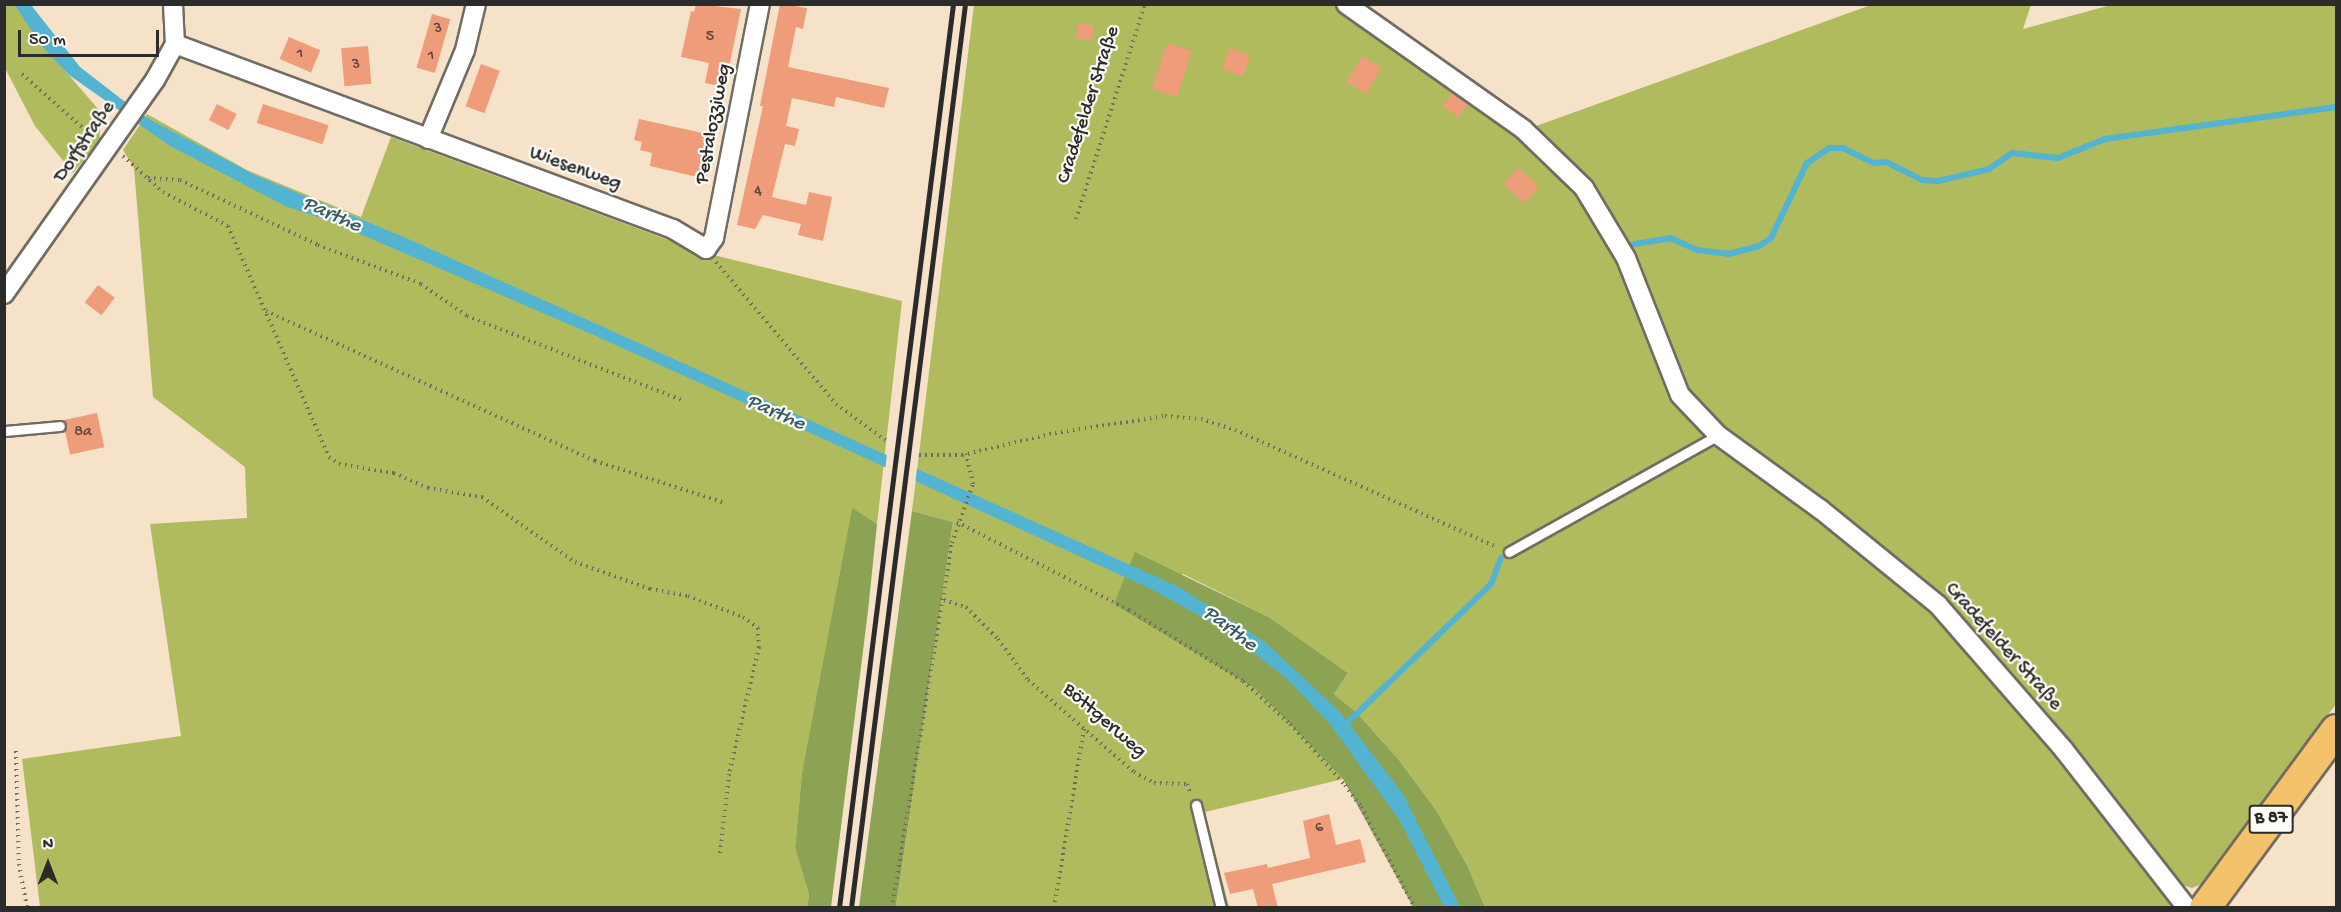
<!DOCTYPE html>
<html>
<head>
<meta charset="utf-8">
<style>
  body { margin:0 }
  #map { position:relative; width:2341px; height:912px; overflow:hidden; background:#f5e2c9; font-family:"Gochi Hand",sans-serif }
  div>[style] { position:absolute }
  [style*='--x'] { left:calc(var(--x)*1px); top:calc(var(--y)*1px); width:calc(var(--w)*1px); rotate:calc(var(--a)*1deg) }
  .green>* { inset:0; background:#b0bb5d }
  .forest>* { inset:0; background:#8ca354 }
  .water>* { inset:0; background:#52b4d0 }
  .pier>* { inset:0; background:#f5e2c9 }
  .stream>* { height:6px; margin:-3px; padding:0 3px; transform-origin:3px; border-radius:3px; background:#52b4d0 }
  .building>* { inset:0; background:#ee9c79; transform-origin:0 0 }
  .path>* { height:4px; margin-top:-2px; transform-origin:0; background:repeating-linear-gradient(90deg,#726b62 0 1.5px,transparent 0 6px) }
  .roads { filter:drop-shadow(2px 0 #726b62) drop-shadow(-2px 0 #726b62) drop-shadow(0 2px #726b62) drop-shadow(0 -2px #726b62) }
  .lane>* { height:9px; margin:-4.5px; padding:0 4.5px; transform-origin:4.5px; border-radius:4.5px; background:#fff }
  .street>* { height:18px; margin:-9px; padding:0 9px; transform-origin:9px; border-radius:9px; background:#fff }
  .primary>* { height:30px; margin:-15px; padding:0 15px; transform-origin:15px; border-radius:15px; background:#f4c26a }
  .rail>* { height:4.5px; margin:-2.25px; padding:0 2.25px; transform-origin:2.25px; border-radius:2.25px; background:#2b2b2b }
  span { translate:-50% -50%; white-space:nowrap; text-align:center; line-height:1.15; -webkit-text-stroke:4.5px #fdfcf7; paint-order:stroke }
  .number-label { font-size:16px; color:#5c473e }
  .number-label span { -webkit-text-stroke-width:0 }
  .shield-label span { padding:2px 4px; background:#fdfcf7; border:2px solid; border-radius:4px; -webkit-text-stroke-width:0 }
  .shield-label { font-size:18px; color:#2b2b2b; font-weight:700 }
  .street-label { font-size:20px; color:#2b2b2b }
  .water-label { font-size:21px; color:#395b65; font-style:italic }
  .frame { position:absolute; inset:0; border:6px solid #2b2b2b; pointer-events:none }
  .north { position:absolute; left:18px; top:834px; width:60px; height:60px; -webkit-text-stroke:4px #fdfcf7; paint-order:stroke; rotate:0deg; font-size:16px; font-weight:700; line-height:24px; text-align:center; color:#2b2b2b }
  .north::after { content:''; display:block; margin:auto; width:21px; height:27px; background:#2b2b2b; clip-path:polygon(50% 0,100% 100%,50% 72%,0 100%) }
  .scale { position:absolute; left:18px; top:30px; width:141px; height:27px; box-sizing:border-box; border:3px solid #2b2b2b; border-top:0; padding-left:8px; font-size:18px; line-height:21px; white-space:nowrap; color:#2b2b2b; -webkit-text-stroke:4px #fdfcf7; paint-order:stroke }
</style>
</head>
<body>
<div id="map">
  <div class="green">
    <i style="clip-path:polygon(2331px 4px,2336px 7px,2336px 704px,2206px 882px,2192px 888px,2183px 885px,2068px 755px,2175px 907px,1485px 907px,1467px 865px,1436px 810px,1399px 760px,1357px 713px,1334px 694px,1348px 673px,1269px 617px,1183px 574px,1115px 604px,1255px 689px,1343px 779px,1205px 812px,1229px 907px,896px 908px,953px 522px,912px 511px,974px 5px,1346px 5px,1525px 130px,1871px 5px,2031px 5px,2023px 29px,2111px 5px)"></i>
    <i style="clip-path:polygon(4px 5px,18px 5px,42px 44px,99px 110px,100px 140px,73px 173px,35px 126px,5px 68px)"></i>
    <i style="clip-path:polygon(147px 114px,247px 170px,361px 217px,391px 137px,701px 252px,902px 301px,877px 524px,852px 509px,802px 772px,795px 848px,809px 895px,807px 907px,40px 907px,22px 759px,181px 736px,150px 524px,247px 518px,245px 467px,153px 397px,134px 168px,123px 150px)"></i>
  </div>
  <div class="forest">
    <i style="clip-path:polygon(852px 508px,877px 524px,868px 611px,831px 907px,807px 907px,809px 895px,795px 848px,802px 772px)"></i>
    <i style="clip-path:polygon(912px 511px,953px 522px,896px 907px,859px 907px)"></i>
    <i style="clip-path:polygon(1135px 552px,1269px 617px,1348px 673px,1334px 694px,1357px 713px,1399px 760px,1436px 810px,1467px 865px,1485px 907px,1413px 907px,1343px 779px,1255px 689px,1114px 604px)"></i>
  </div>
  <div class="water">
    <i style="clip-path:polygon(15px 5px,31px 5px,80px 67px,120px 98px,149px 119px,257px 176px,406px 238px,1179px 587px,1265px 642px,1339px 711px,1403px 794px,1460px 907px,1444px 907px,1400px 821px,1330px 724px,1288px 680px,1225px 630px,1151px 589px,769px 414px,589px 333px,330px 221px,285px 206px,170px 146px,69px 75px,40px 44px)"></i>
  </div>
  <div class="pier">
    <i style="clip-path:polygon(887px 454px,917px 468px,915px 485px,885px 471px)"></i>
  </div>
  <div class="stream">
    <i style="--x:1634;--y:244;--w:37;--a:-9"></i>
    <i style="--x:1671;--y:238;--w:29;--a:25"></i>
    <i style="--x:1697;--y:250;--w:31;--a:7"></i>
    <i style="--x:1728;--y:254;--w:32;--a:-14"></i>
    <i style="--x:1759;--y:246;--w:14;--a:-34"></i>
    <i style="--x:1771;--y:238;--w:83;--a:-64.4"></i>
    <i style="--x:1807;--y:163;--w:27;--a:-34"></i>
    <i style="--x:1829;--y:148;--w:14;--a:0"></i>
    <i style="--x:1843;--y:148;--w:34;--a:26"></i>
    <i style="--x:1874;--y:163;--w:12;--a:-5"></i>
    <i style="--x:1886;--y:162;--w:40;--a:26.6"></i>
    <i style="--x:1922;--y:180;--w:16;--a:4"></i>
    <i style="--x:1938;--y:181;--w:52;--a:-13.2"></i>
    <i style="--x:1989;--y:169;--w:28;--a:-35"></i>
    <i style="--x:2012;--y:153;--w:46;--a:6.2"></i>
    <i style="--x:2058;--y:158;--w:51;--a:-22"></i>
    <i style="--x:2105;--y:139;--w:233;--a:-7.9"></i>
    <i style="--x:1343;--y:727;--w:206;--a:-44"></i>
    <i style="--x:1491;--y:584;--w:28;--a:-69"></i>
  </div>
  <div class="building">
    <i style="clip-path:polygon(696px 4px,741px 9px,725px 87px,705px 83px,709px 63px,681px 57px,691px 11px,694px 12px)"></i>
    <i style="clip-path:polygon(780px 4px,807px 8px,803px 29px,796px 27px,788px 67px,889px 88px,884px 108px,836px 97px,834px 107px,792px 98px,786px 126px,799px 129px,795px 146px,785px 144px,772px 197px,806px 205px,809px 192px,832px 197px,823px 241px,798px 235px,801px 224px,763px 215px,755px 229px,737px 225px,763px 106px,760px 106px)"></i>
    <i style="left:432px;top:14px;width:19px;height:56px;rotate:16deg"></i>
    <i style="left:1079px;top:23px;width:16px;height:15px;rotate:11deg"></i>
    <i style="left:289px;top:37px;width:34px;height:24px;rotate:23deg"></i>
    <i style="left:1167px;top:43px;width:26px;height:48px;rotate:18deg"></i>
    <i style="left:368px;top:46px;width:38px;height:27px;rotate:85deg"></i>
    <i style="left:1230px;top:48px;width:22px;height:22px;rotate:21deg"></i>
    <i style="left:1362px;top:56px;width:23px;height:30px;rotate:31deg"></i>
    <i style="left:481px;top:64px;width:20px;height:45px;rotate:20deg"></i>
    <i style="left:1452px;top:93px;width:19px;height:16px;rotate:35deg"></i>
    <i style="left:217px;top:104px;width:22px;height:18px;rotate:27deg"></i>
    <i style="left:263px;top:104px;width:69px;height:20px;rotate:18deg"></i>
    <i style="clip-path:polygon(639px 119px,716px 136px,706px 179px,650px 166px,652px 153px,640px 150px,642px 142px,634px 140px)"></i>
    <i style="left:1518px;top:168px;width:28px;height:22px;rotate:41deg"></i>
    <i style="left:98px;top:285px;width:21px;height:22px;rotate:37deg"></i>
    <i style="left:97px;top:413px;width:35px;height:35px;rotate:78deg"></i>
    <i style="clip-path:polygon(1329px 814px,1336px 845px,1360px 839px,1366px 862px,1272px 884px,1278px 908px,1258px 908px,1253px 889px,1230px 894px,1224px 873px,1267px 864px,1268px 868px,1310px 858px,1303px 821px)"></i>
  </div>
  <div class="path">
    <i style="--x:22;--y:74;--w:95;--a:41.6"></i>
    <i style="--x:123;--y:156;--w:54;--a:42"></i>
    <i style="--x:163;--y:192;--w:73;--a:27.6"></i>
    <i style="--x:228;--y:226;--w:252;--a:66.4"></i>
    <i style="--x:329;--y:457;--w:12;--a:35"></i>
    <i style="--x:339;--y:464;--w:56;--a:9.3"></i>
    <i style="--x:394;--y:473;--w:37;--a:24"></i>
    <i style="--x:428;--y:488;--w:55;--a:9.5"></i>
    <i style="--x:482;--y:497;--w:113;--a:35"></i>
    <i style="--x:575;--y:562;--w:80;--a:19.8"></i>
    <i style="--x:650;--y:589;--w:39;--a:10"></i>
    <i style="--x:688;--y:596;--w:59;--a:20.9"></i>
    <i style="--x:743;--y:617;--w:19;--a:36"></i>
    <i style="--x:758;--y:628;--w:19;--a:87"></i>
    <i style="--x:759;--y:647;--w:130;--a:103.3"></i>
    <i style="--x:729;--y:774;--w:81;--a:96.4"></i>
    <i style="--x:148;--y:178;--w:32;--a:4"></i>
    <i style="--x:180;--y:180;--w:153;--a:25.2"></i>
    <i style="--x:318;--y:245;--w:110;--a:20.7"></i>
    <i style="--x:421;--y:284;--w:56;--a:34.8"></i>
    <i style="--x:467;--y:316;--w:230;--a:21.4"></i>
    <i style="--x:1076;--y:219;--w:226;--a:-72.2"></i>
    <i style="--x:716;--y:262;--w:186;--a:49.8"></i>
    <i style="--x:836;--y:404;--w:64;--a:36.2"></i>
    <i style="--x:266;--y:311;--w:362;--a:24.5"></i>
    <i style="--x:595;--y:461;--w:137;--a:17.9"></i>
    <i style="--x:919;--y:455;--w:43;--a:0"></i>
    <i style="--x:962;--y:455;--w:96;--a:-13.3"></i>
    <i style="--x:1055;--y:433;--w:111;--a:-8.8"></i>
    <i style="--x:1165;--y:416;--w:36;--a:5"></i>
    <i style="--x:1201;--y:419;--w:36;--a:18"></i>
    <i style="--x:1235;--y:430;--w:287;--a:24.1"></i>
    <i style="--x:957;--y:522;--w:193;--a:27.1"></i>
    <i style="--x:1129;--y:610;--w:134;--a:31.9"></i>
    <i style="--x:1243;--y:681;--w:64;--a:42.5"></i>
    <i style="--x:1290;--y:724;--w:82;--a:48"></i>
    <i style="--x:1345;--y:785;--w:27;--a:54"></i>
    <i style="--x:1361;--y:807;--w:115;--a:61.9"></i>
    <i style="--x:944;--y:600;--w:23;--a:18"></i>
    <i style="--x:966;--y:607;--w:45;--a:45"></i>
    <i style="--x:998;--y:639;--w:51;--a:53.8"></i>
    <i style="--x:1028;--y:680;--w:140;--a:41"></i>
    <i style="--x:1134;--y:772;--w:23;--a:29"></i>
    <i style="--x:1154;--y:783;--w:33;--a:2"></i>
    <i style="--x:1187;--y:784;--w:11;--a:68"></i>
    <i style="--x:16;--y:751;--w:113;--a:88.5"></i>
    <i style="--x:19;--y:864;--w:45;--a:79.7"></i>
    <i style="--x:892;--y:908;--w:370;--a:-80.7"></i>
    <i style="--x:952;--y:543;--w:63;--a:-70.4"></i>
    <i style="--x:973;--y:484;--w:31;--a:-103"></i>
    <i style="--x:1054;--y:908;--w:182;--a:-80.5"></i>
  </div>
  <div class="roads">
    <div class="lane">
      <i style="--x:4;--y:431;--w:56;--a:-5.1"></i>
      <i style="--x:1509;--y:552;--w:240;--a:-29.2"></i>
      <i style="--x:1196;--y:805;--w:106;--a:76.4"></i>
    </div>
    <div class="street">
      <i style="--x:1346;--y:4;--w:217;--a:35.2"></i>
      <i style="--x:1523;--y:129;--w:85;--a:44"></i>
      <i style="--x:1584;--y:188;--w:82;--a:59"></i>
      <i style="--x:1626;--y:258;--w:147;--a:68.5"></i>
      <i style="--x:1680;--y:395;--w:55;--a:46.5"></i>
      <i style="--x:1718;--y:435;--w:126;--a:36"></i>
      <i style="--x:1820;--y:509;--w:152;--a:39.1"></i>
      <i style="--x:1938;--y:605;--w:192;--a:49"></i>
      <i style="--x:2064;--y:750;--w:200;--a:52.1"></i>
      <i style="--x:175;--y:44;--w:531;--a:20.38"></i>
      <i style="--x:673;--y:229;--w:39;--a:31"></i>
      <i style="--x:706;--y:249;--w:14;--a:-54"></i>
      <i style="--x:714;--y:238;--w:238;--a:-78.9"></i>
      <i style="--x:428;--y:139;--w:96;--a:-67.4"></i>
      <i style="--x:465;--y:50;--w:47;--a:-76.6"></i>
      <i style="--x:4;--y:294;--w:262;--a:-54.8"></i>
      <i style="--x:155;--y:80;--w:41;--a:-60.9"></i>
      <i style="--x:175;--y:44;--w:40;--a:-92.9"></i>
    </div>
    <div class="primary">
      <i style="--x:2205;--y:908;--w:221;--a:-53.6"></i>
    </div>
  </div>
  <div class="rail">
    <i style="--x:839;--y:908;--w:911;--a:-82.81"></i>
    <i style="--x:851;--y:908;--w:911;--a:-82.81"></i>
  </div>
  <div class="number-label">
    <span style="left:438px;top:30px">3</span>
    <span style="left:710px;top:38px">5</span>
    <span style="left:300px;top:55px">1</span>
    <span style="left:431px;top:57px">1</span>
    <span style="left:356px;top:66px">3</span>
    <span style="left:758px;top:193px">4</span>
    <span style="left:83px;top:433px">8a</span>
    <span style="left:1319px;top:829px">6</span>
  </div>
  <div class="shield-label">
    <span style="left:2271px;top:819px">B 87</span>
  </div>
  <div class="street-label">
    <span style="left:1089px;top:105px;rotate:-72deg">Cradefelder Straße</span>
    <span style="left:714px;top:124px;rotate:-79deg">Pestalozziweg</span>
    <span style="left:85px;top:142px;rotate:-56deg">Dorfstraße</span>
    <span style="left:575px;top:169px;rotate:20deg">Wiesenweg</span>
    <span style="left:2003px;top:647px;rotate:48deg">Cradefelder Straße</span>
    <span style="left:1104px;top:721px;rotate:41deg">Böttgerweg</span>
  </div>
  <div class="water-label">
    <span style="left:331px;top:216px;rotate:24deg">Parthe</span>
    <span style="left:775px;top:414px;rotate:24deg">Parthe</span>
    <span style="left:1229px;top:630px;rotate:37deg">Parthe</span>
  </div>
  <div class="frame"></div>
  <div class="north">N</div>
  <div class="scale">50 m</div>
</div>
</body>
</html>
